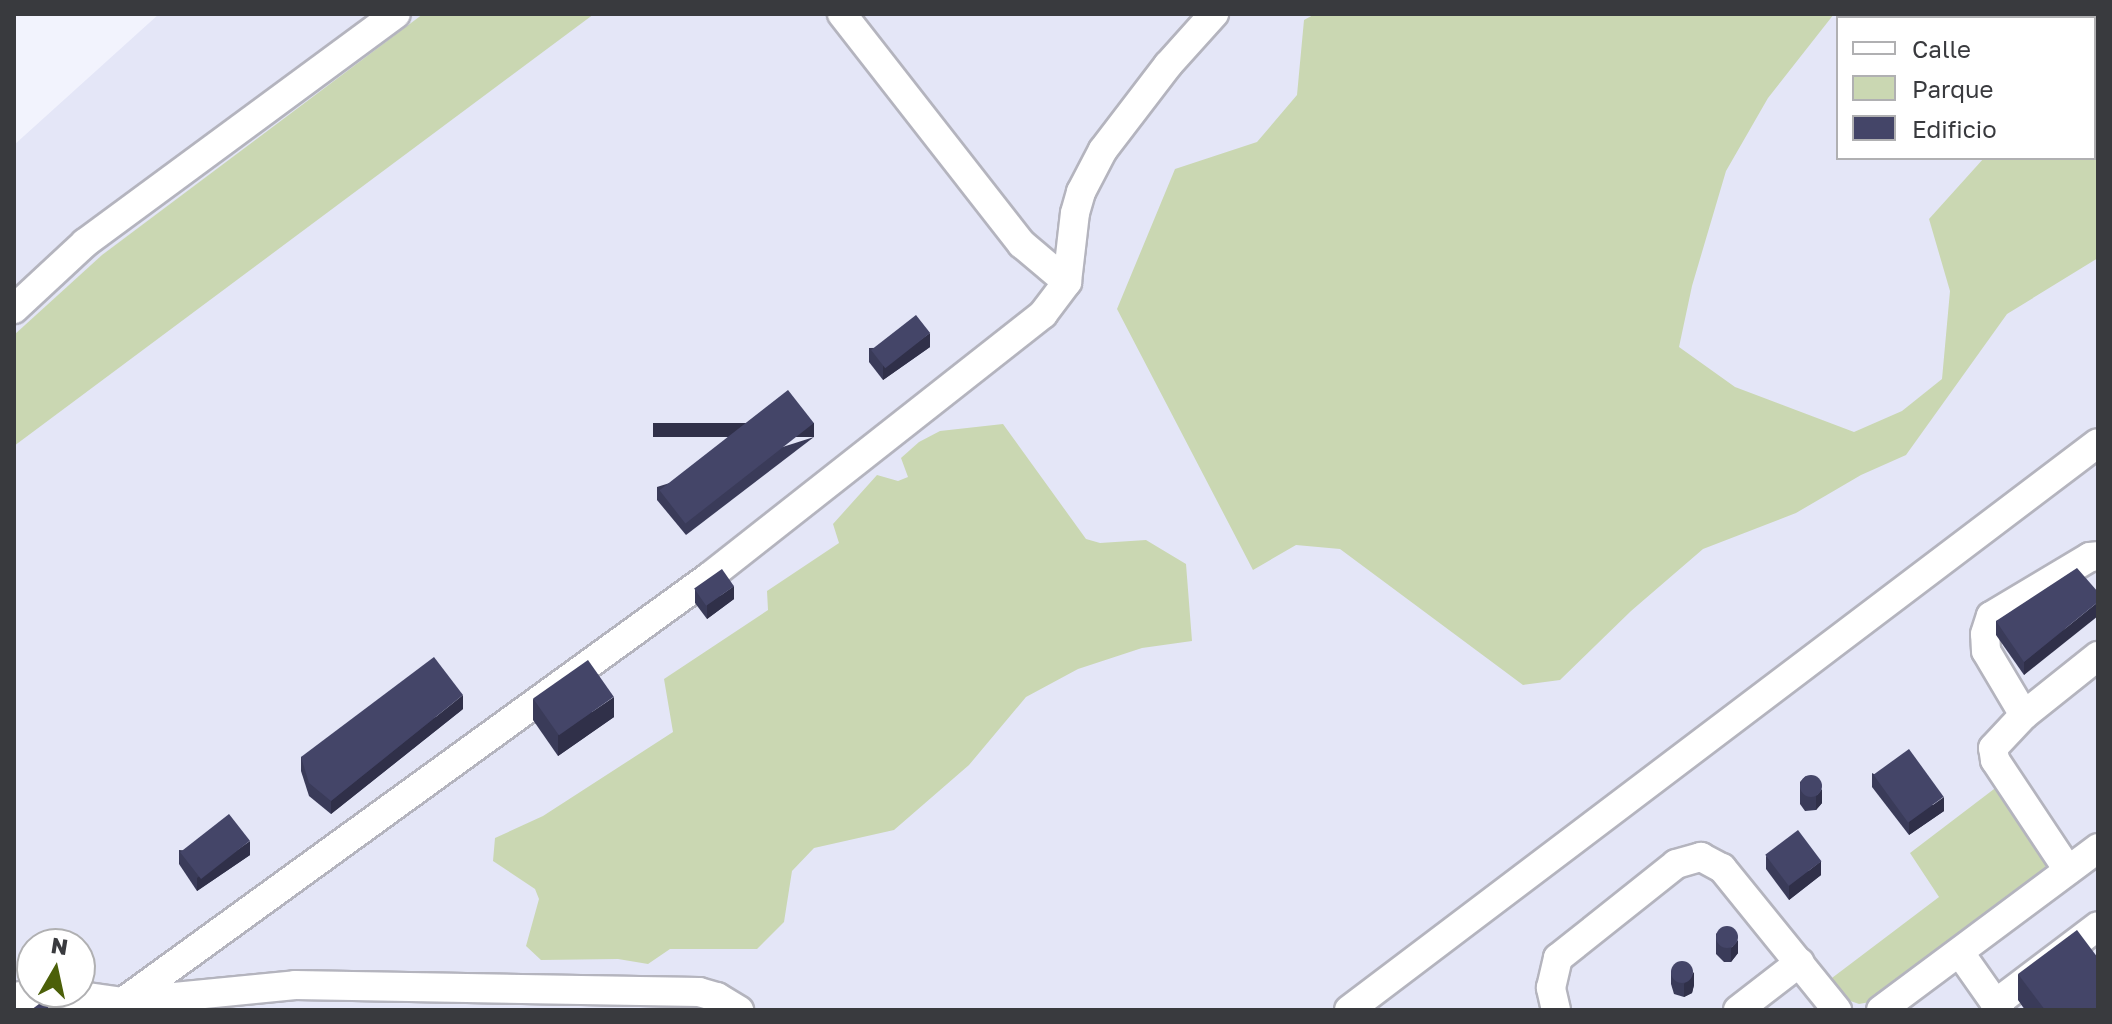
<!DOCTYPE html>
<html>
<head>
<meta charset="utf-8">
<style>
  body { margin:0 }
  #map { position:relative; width:2112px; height:1024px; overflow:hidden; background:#f2f3fd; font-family:"Golos Text",sans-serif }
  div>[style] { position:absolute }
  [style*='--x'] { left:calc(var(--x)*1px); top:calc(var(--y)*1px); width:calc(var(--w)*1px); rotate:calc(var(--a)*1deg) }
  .built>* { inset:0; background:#e4e6f7 }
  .green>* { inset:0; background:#cad7b2 }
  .roads { filter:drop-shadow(2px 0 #b4b4be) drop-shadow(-2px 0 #b4b4be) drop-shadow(0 2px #b4b4be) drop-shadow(0 -2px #b4b4be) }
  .minor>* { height:28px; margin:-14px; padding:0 14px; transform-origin:14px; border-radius:14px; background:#fff }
  .wall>* { inset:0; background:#3a3b59 }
  .shaded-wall>* { inset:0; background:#303049; transform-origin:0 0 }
  .building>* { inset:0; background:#444568; transform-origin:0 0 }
  .round { border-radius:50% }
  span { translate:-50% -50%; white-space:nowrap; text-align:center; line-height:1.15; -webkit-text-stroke:8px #fff; paint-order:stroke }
  .frame { position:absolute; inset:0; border:16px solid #393a3e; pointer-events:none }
  .legend { position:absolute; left:1836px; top:16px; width:260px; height:144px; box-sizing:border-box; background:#fff; border:2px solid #b0b0b2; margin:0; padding:10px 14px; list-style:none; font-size:24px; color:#393a3e }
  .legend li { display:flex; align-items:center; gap:16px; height:40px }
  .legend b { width:40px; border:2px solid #b0b0b2 }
  .north { position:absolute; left:16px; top:928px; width:80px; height:80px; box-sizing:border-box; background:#fff; border:2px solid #b0b0b2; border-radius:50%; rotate:9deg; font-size:22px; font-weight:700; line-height:32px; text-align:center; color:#393a3e }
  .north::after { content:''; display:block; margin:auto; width:28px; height:36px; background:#4c6009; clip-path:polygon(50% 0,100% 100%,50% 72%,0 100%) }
</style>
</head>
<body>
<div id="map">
  <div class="built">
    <i style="clip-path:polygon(evenodd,159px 14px,2098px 14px,2098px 1010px,14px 1010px,14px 145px,159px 14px,1838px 18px,2094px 18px,2094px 158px,1838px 158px,1838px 18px,159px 14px,32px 944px,80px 944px,80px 992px,32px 992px,32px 944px)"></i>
  </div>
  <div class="green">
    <i style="clip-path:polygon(423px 14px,594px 14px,14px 446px,14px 335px,102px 255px)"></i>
    <i style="clip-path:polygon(1315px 14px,1834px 14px,1768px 98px,1726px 171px,1692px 286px,1679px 347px,1735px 387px,1854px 432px,1902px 411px,1942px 379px,1950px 291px,1929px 219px,1984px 158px,2094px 158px,2094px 102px,2098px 101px,2098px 258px,2007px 314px,1906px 455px,1861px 475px,1796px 513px,1703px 549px,1631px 611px,1560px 680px,1523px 685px,1340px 549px,1296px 545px,1253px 570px,1117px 309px,1175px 169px,1257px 142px,1297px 95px,1304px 20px)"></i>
    <i style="clip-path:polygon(1003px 424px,1086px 539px,1100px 543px,1146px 540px,1186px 564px,1192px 641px,1142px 648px,1078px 669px,1026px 697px,969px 765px,894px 830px,814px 848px,792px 871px,784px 922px,757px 949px,670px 949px,648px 964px,618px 959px,541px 960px,526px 946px,539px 899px,535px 889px,493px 861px,495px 838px,543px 816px,673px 732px,664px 679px,768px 610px,767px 591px,839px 543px,833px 524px,877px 475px,898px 481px,908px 477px,901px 458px,919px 442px,940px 431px)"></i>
    <i style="clip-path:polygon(1998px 786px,2046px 861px,2045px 870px,1870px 1002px,1859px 1004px,1836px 996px,1824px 984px,1939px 897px,1910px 853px)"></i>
  </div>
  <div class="roads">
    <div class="minor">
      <i style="--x:842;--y:14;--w:292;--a:52"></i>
      <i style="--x:1022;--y:244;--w:59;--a:40.2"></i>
      <i style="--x:14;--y:309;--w:97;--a:-42.9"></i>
      <i style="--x:85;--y:243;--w:386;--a:-36.4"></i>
      <i style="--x:2024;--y:715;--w:74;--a:-120.7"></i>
      <i style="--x:1986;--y:651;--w:17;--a:-93"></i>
      <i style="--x:1985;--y:634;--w:19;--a:-72"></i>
      <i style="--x:1991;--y:616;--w:115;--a:-30.8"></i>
      <i style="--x:2090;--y:557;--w:8;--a:-7"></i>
      <i style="--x:2068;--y:870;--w:132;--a:-123.6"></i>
      <i style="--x:1995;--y:760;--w:12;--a:-99"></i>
      <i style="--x:1993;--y:748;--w:45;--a:-46.8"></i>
      <i style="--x:2024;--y:715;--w:95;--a:-38.6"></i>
      <i style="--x:1960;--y:953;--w:70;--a:54.9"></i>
      <i style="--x:53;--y:992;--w:71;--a:8.1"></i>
      <i style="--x:123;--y:1002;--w:173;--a:-5.6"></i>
      <i style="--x:295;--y:985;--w:404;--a:1"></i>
      <i style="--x:699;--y:992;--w:19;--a:16"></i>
      <i style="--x:717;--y:997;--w:26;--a:31"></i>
      <i style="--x:14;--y:997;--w:31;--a:-9"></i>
      <i style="--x:123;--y:1002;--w:724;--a:-35.95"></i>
      <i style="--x:709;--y:577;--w:425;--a:-38.2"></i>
      <i style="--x:1043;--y:314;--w:40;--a:-53"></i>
      <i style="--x:1067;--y:282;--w:69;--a:-83.4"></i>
      <i style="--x:1075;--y:213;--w:22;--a:-74"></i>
      <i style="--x:1081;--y:192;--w:47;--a:-62.4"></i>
      <i style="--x:1103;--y:150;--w:107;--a:-52.6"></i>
      <i style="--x:1168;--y:65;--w:69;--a:-48"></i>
      <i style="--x:1995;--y:1004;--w:129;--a:-37.1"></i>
      <i style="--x:1349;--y:1010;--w:939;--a:-37.13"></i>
      <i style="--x:1556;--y:1010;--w:23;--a:-103"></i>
      <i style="--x:1551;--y:988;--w:31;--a:-77"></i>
      <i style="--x:1558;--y:958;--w:151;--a:-38.5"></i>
      <i style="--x:1676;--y:864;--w:26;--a:-16"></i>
      <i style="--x:1701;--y:857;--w:24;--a:28"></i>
      <i style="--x:1722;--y:868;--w:183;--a:51"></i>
      <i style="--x:1738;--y:1010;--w:78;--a:-37.7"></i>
      <i style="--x:1881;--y:1010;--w:271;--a:-36.7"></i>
    </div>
  </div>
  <div class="wall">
    <i style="clip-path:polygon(930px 347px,883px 380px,869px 362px,869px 348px)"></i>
    <i style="clip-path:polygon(814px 437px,686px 535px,657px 500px,657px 487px)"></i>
    <i style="clip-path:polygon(695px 589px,734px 599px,707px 619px,695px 603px)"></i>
    <i style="clip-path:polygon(2098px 592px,2024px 675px,1996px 635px,1996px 621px)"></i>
    <i style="clip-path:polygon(533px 699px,614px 717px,558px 756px,533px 720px)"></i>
    <i style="clip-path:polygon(463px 709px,331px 814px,309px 796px,301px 771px,301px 757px)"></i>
    <i style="clip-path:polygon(1872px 773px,1944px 811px,1909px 835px,1872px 787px)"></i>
    <i style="clip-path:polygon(1806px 776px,1822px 803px,1816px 810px,1805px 811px,1800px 804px,1800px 782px)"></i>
    <i style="clip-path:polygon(179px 850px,250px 855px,197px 891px,179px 864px)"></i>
    <i style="clip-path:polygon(1766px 856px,1821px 875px,1789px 900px,1766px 869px)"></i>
    <i style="clip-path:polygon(1716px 933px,1738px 953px,1731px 962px,1724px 962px,1716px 954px)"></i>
    <i style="clip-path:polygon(1671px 971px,1694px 985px,1692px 993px,1684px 997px,1674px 994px,1671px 984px)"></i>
    <i style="clip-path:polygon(2018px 974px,2098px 1010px,2025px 1010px,2018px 1000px)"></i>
  </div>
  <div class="shaded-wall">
    <i style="clip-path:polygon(930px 333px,930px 347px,883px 380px,883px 366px)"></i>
    <i style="left:814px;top:423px;width:14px;height:161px;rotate:90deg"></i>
    <i style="clip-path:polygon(734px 586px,734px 599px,707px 619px,707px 605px)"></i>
    <i style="clip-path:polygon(2098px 602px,2098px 616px,2024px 675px,2024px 662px)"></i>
    <i style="clip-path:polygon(463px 695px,463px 709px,331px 814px,331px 801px)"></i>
    <i style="clip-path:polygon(614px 697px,614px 717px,558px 756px,558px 735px)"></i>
    <i style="clip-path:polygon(1822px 789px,1822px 803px,1816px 810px,1816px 796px)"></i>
    <i style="clip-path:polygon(1944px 797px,1944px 811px,1909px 835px,1909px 822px)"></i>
    <i style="clip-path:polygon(250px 841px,250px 855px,197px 891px,197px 878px)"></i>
    <i style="clip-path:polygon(1821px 861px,1821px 875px,1789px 900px,1789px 886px)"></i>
    <i style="clip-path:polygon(1738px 940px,1738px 953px,1731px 962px,1731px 948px)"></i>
    <i style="clip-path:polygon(1694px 972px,1694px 985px,1692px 993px,1684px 997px,1684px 984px)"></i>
  </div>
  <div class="building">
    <i style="left:916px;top:315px;width:23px;height:57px;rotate:52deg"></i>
    <i style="left:788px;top:390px;width:42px;height:163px;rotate:52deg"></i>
    <i style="clip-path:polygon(2077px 568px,2098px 592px,2098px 602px,2024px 662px,1996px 621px)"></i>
    <i style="left:722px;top:569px;width:21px;height:34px;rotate:55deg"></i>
    <i style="clip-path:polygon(434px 657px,463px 695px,331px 801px,309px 783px,301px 757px)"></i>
    <i style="left:588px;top:660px;width:45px;height:67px;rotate:55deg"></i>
    <i style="left:1909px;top:749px;width:59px;height:44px;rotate:54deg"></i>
    <i class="round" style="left:1800px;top:775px;width:22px;height:22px"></i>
    <i style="left:229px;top:814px;width:34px;height:62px;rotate:52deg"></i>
    <i style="left:1798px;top:830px;width:39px;height:41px;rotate:53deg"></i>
    <i class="round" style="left:1716px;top:926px;width:22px;height:22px"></i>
    <i style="clip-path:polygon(2077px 930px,2098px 958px,2098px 1010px,2045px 1010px,2018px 974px)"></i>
    <i class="round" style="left:1671px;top:961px;width:22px;height:22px"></i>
    <i style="clip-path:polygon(43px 1001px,50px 1010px,31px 1010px)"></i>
  </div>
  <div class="frame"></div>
  <ul class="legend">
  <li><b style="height:10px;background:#fff"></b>Calle</li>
  <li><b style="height:22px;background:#cad7b2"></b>Parque</li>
  <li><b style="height:22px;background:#444568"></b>Edificio</li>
  </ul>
  <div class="north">N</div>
</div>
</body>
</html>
